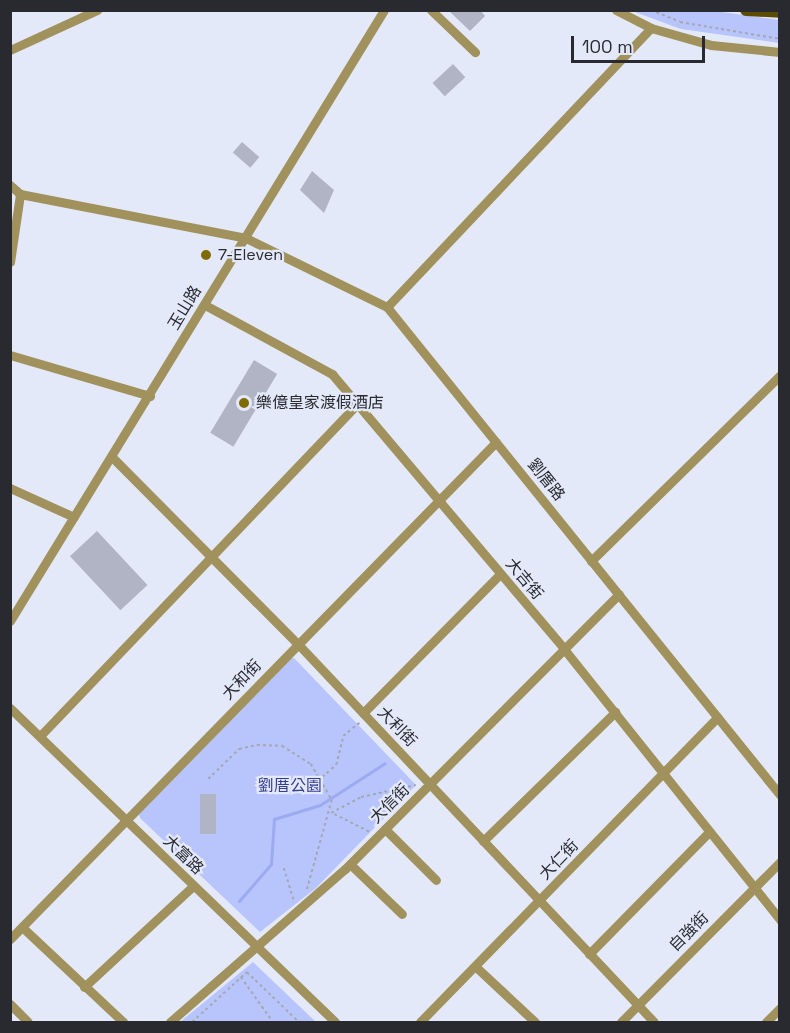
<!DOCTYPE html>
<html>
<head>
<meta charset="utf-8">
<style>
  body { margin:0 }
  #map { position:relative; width:790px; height:1033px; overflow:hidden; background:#e4e9fa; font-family:"Space Grotesk","Noto Sans TC",sans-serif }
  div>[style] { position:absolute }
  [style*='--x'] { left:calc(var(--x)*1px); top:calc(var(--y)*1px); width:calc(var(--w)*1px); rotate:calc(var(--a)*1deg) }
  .green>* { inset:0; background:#b8c4fc }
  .stream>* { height:3px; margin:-1.5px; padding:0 1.5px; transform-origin:1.5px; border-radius:1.5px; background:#9cabf1 }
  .building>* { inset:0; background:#b0b4c4; transform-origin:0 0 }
  .path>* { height:1.5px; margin-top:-0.75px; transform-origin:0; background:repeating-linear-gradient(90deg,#a4a7b4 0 3px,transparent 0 6px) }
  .minor>* { height:9px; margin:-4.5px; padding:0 4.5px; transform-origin:4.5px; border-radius:4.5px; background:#a1925d }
  .major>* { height:12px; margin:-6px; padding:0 6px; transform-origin:6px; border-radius:6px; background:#5b4b04 }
  .dots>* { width:16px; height:16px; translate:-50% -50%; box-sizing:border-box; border:3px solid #e4e9fa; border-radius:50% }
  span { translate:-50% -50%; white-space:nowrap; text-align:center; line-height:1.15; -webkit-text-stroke:4.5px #e4e9fa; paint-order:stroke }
  .poi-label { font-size:16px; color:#292a30 }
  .left { translate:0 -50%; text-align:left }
  .street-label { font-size:16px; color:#292a30 }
  .park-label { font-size:16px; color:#363e8f }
  .frame { position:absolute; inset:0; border:12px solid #292a30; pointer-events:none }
  .scale { position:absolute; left:571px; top:36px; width:134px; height:27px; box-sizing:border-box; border:3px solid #292a30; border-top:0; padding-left:8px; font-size:18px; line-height:21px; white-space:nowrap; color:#292a30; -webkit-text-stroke:4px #e4e9fa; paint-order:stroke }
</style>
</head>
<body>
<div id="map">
  <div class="green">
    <i style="clip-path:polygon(632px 11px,715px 11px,779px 20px,779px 43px,681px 29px)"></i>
    <i style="clip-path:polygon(294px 658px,416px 785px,316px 888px,260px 932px,140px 818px,138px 810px,286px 659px)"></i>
    <i style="clip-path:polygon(253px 962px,316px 1022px,180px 1022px)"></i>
  </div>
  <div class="stream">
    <i style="--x:239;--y:901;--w:49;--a:-49.1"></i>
    <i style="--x:271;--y:864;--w:45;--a:-86.2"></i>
    <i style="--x:274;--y:819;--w:48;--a:-16.9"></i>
    <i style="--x:320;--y:805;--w:77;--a:-32.9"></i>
  </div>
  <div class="building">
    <i style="clip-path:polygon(448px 10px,480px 10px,485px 16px,470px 31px)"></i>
    <i style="left:453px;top:64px;width:18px;height:28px;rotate:47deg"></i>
    <i style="left:242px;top:142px;width:23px;height:14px;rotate:41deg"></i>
    <i style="clip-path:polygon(312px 171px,334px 190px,324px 213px,300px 190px)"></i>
    <i style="left:254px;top:360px;width:27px;height:85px;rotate:31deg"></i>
    <i style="left:97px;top:531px;width:74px;height:37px;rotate:47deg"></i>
    <i style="left:200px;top:794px;width:16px;height:40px"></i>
  </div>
  <div class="path">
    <i style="--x:651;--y:10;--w:31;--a:22"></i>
    <i style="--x:680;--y:22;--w:101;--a:9.6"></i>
    <i style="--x:322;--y:777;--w:18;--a:-41"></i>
    <i style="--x:336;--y:765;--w:30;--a:-76"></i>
    <i style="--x:343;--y:736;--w:22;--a:-39"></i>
    <i style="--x:208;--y:779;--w:43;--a:-44.1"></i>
    <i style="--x:239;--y:749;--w:18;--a:-13"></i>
    <i style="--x:257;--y:745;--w:25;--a:2"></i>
    <i style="--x:282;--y:746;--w:34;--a:32"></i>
    <i style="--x:311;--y:764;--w:42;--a:59.7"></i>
    <i style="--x:332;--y:800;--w:93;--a:105.5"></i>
    <i style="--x:369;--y:832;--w:42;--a:-153.4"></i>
    <i style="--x:331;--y:813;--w:34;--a:-28"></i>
    <i style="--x:361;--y:797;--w:56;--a:-12.3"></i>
    <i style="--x:284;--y:868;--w:34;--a:73"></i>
    <i style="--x:241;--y:977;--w:55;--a:54.6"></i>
    <i style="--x:192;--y:1022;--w:74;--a:-42.3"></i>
    <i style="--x:247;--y:972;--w:72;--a:43.9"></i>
  </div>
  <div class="minor">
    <i style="--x:431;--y:10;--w:61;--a:43.7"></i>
    <i style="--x:616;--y:10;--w:39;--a:27"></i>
    <i style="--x:651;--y:28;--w:62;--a:15.8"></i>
    <i style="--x:711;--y:45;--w:69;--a:5.8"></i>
    <i style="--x:10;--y:50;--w:96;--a:-24.7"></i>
    <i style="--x:10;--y:185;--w:13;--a:42"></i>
    <i style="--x:20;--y:194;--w:230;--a:11"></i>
    <i style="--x:246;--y:238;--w:157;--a:26.1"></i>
    <i style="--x:387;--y:307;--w:627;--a:51.15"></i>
    <i style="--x:10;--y:262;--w:69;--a:-81.6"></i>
    <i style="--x:205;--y:305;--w:145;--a:28.5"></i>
    <i style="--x:332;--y:374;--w:360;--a:49.8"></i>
    <i style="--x:564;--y:649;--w:347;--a:51.4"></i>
    <i style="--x:387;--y:307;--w:384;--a:-46.6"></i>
    <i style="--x:10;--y:355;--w:146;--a:16.3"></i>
    <i style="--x:113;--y:458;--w:262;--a:45.2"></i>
    <i style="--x:298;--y:644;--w:519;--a:46.72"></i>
    <i style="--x:10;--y:488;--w:70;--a:24.4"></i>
    <i style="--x:591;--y:561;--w:265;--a:-44.5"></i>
    <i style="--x:10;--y:621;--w:716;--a:-58.53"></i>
    <i style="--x:10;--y:708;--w:452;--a:44"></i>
    <i style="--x:363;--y:713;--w:195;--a:-45.4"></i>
    <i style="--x:40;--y:736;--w:460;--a:-46.3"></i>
    <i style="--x:385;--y:829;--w:72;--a:45"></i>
    <i style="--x:483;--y:841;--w:185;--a:-44.3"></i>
    <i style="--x:350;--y:864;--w:72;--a:43.9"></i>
    <i style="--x:22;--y:927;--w:139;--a:43.2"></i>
    <i style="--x:10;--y:939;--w:695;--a:-45.64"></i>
    <i style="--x:589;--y:954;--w:171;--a:-45.5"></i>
    <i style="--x:476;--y:967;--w:81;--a:43"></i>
    <i style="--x:84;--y:987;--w:149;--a:-42.8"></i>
    <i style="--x:10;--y:1004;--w:25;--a:45"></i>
    <i style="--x:170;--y:1022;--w:232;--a:-41.2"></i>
    <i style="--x:345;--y:869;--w:388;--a:-45.1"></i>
    <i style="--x:420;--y:1022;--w:426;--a:-45.7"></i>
    <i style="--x:621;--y:1022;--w:226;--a:-45.2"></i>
    <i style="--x:766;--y:1022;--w:20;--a:-45"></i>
  </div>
  <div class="major">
    <i style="--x:746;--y:10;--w:34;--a:3"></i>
  </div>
  <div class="dots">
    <i style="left:206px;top:255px;background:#816b04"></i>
    <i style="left:244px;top:403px;background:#816b04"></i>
  </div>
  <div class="poi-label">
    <span class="left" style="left:218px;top:255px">7-Eleven</span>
    <span class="left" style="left:256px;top:403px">樂億皇家渡假酒店</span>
  </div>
  <div class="street-label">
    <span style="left:185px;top:308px;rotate:-59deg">玉山路</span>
    <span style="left:546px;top:480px;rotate:51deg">劉厝路</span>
    <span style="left:524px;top:579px;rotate:50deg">大吉街</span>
    <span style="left:242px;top:680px;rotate:-46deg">大和街</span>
    <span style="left:397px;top:727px;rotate:46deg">大利街</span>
    <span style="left:390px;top:804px;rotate:-45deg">大信街</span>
    <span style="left:183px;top:855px;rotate:44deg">大富路</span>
    <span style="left:559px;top:860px;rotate:-46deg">大仁街</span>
    <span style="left:689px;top:932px;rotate:-45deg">自強街</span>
  </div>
  <div class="park-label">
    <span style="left:290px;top:786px">劉厝公園</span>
  </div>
  <div class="frame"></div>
  <div class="scale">100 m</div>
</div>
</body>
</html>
